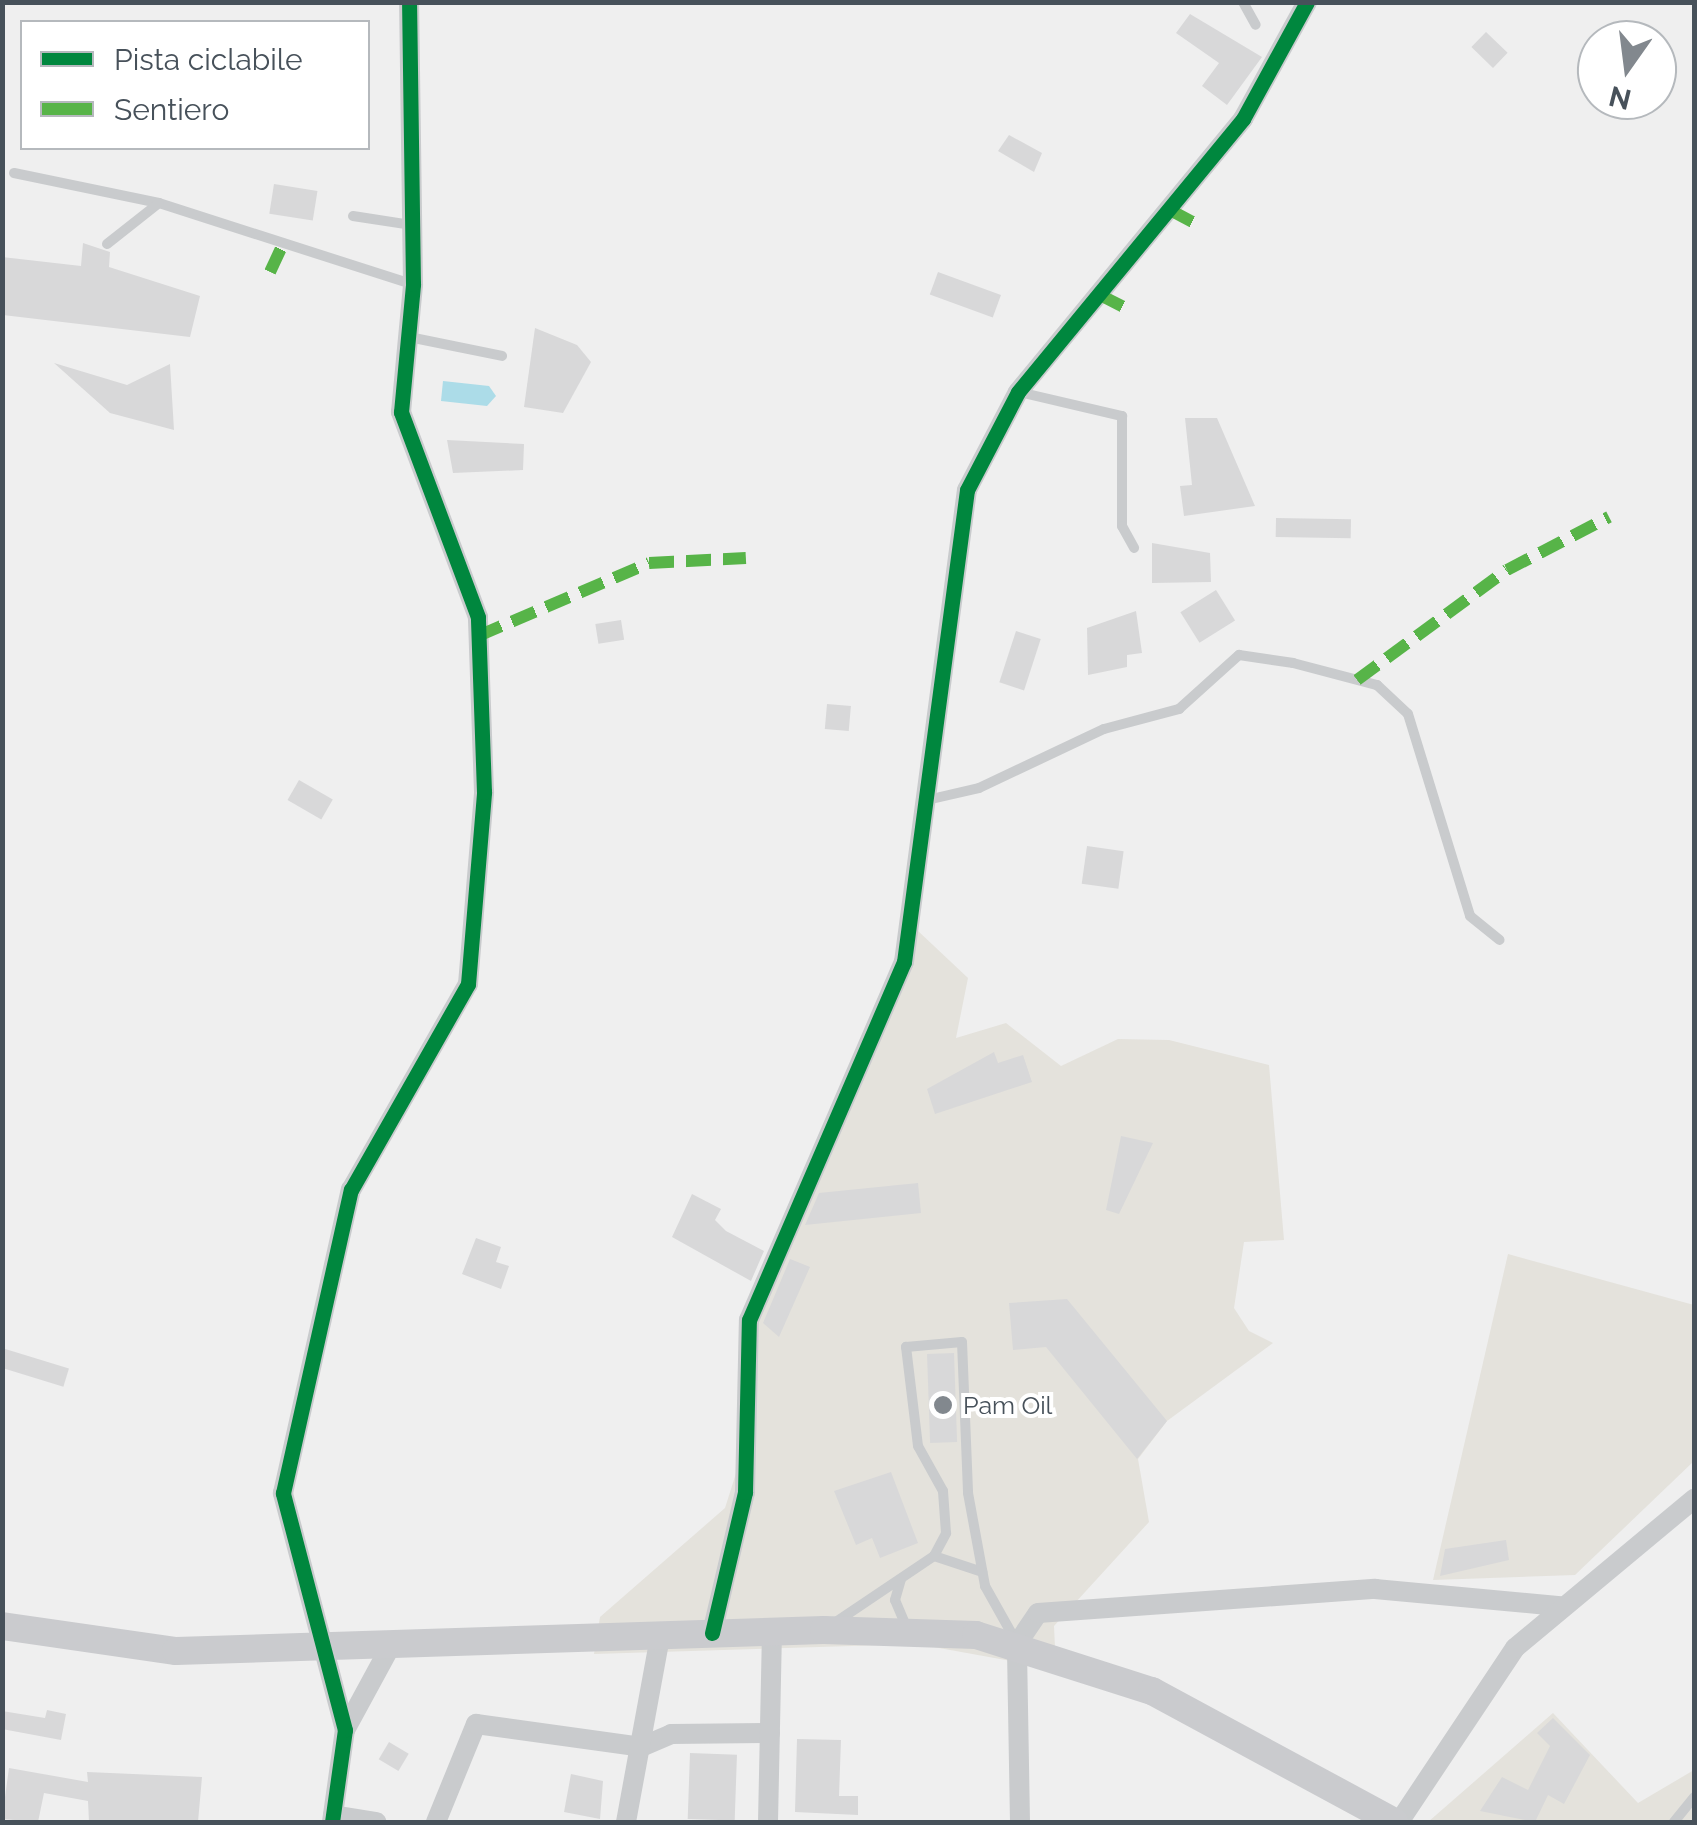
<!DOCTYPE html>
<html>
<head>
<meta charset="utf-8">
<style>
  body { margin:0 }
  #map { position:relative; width:1697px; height:1825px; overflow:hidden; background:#efefef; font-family:Raleway,sans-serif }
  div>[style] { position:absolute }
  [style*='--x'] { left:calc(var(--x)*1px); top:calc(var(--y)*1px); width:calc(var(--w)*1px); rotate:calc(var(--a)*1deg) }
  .commercial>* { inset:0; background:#e4e2dc }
  .water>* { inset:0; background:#acdce8 }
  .building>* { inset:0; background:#d8d8d9; transform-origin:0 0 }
  .lane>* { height:10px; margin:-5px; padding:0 5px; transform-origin:5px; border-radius:5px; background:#c9cbcd }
  .street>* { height:20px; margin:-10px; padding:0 10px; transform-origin:10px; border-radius:10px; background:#c9cbcd }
  .secondary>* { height:28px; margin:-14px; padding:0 14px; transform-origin:14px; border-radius:14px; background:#cacbce }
  .quiet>* { height:12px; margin-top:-6px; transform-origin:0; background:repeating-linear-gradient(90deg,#57b448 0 25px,transparent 0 37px) }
  .cycleway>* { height:15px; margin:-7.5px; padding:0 7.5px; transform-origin:7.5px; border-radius:7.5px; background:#00873e }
  .dots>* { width:28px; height:28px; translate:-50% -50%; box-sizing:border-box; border:5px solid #fff; border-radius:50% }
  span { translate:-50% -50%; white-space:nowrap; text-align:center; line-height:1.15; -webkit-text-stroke:8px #fff; paint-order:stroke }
  .poi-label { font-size:25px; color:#47515a }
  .left { translate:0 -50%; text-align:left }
  .frame { position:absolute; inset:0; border:5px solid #47515a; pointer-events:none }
  .legend { position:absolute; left:20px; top:20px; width:350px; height:130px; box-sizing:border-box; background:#fff; border:2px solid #b5b9bd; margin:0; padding:12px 18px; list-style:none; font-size:30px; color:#47515a }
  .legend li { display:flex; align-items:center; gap:20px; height:50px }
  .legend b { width:50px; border:2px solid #b5b9bd }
  .north { position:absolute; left:1577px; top:20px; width:100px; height:100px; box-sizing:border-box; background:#fff; border:2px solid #b5b9bd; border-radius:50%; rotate:194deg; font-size:28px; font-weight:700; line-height:40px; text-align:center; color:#47515a }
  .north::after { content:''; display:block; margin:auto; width:35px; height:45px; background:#82888e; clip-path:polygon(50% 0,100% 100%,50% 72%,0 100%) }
</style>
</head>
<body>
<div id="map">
  <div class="commercial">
    <i style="clip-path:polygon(917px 930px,968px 978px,956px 1038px,1006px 1023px,1061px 1066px,1118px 1039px,1169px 1040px,1269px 1065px,1284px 1240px,1244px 1242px,1234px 1308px,1249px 1331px,1273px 1343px,1167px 1421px,1138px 1459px,1149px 1522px,1054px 1626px,1056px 1669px,917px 1644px,594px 1654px,600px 1617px,725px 1508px,738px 1467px,739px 1321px)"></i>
    <i style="clip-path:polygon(1508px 1254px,1694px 1305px,1694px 1461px,1575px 1575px,1433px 1580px)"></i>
    <i style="clip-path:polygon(1553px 1713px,1638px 1803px,1694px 1770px,1692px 1822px,1428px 1822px)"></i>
  </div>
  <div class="water">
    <i style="clip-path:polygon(443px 381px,489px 386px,496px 396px,487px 406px,441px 401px)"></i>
  </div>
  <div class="building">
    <i style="clip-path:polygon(1190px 14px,1262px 57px,1227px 105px,1202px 86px,1219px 63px,1176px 33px)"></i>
    <i style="left:1486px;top:32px;width:30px;height:21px;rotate:44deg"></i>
    <i style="clip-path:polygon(1009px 135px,1042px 153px,1034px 172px,998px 151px)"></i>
    <i style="left:274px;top:184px;width:44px;height:30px;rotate:9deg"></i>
    <i style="clip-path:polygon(83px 243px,110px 252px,109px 267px,200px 296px,190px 337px,3px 315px,2px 257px,81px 266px)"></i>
    <i style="left:938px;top:272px;width:67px;height:24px;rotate:20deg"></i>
    <i style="clip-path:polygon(535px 328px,577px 345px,591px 362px,563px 413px,524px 407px)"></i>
    <i style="clip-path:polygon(54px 363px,127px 385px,170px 364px,174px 430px,110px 413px)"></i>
    <i style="clip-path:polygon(1185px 418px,1217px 418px,1255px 506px,1184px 516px,1180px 486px,1192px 485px)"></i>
    <i style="clip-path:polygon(447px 440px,524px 444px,523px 470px,453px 473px)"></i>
    <i style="left:1276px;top:518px;width:75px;height:19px;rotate:1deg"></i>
    <i style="clip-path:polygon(1152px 543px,1210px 553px,1211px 582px,1152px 583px)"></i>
    <i style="left:1216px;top:590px;width:36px;height:42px;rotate:58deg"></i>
    <i style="clip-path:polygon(1136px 611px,1142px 653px,1127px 655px,1127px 667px,1088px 675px,1087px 628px)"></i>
    <i style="left:621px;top:620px;width:20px;height:26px;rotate:81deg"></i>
    <i style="left:1016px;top:631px;width:26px;height:54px;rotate:18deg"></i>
    <i style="left:827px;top:704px;width:24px;height:25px;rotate:5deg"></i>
    <i style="left:299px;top:780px;width:39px;height:23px;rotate:30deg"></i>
    <i style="left:1087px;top:846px;width:37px;height:38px;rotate:8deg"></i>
    <i style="clip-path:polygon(994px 1052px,998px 1063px,1023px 1055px,1032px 1082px,935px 1114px,927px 1089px)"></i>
    <i style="clip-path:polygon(1121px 1136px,1153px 1143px,1119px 1214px,1106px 1210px)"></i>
    <i style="clip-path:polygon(918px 1183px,921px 1213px,805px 1225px,819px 1193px)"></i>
    <i style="clip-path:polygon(692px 1194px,721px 1209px,715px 1220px,726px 1231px,764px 1251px,751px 1281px,672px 1237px)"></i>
    <i style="clip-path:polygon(476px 1238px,501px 1247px,496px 1262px,509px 1266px,501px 1289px,462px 1274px)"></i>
    <i style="clip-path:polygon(790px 1259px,810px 1267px,779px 1337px,763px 1323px)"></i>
    <i style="clip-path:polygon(1067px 1299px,1167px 1421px,1137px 1459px,1046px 1347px,1013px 1350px,1009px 1303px)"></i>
    <i style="left:2px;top:1348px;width:70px;height:19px;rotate:17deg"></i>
    <i style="left:954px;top:1353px;width:89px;height:27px;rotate:88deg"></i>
    <i style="clip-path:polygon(891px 1472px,918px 1543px,880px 1558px,872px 1538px,856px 1545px,834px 1491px)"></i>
    <i style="clip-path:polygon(1506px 1540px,1509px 1560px,1440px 1576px,1445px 1549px)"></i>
    <i style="clip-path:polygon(47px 1710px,66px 1714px,61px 1740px,2px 1729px,2px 1711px,45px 1718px)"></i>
    <i style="clip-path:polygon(1553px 1718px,1590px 1755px,1564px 1804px,1548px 1795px,1535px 1822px,1480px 1811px,1502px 1777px,1528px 1790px,1550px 1746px,1537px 1733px)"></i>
    <i style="clip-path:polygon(797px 1739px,841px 1740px,839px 1796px,858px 1796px,858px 1815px,795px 1812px)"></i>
    <i style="left:389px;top:1742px;width:23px;height:20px;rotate:31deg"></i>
    <i style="left:690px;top:1753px;width:47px;height:66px;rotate:2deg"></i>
    <i style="clip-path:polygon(9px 1768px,88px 1782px,87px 1772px,202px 1777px,198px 1822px,89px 1822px,88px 1801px,44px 1793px,38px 1822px,2px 1819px)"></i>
    <i style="clip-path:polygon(571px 1774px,603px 1781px,600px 1819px,564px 1812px)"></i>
  </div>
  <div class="lane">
    <i style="--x:1243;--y:2;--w:26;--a:61"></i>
    <i style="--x:14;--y:173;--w:148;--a:11.7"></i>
    <i style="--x:159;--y:203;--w:266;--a:17.8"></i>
    <i style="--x:353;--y:216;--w:60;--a:8.7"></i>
    <i style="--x:107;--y:244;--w:66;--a:-38.3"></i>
    <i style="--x:409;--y:337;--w:95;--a:11.5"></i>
    <i style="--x:1019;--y:392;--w:106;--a:13.1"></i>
    <i style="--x:1122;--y:416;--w:110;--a:90"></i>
    <i style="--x:1122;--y:526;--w:25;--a:61"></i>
    <i style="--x:927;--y:800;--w:53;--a:-13"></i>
    <i style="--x:979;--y:788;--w:138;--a:-25.3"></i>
    <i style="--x:1104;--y:729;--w:78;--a:-14.9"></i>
    <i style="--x:1179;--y:709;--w:81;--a:-42"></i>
    <i style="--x:1239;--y:655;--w:55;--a:8.4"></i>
    <i style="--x:1293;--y:663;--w:87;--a:14.7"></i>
    <i style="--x:1377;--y:685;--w:42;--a:43.1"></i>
    <i style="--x:1408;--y:714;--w:211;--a:72.9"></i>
    <i style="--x:1470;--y:916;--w:38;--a:39"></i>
    <i style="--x:934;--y:1556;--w:51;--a:18.4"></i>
    <i style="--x:901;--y:1579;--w:22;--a:106"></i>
    <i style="--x:895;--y:1600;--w:30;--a:67"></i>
    <i style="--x:833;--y:1624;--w:122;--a:-34"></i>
    <i style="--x:934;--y:1556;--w:26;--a:-62"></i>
    <i style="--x:946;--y:1533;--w:42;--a:-94.1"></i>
    <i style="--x:943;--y:1491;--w:51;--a:-119.1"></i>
    <i style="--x:918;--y:1446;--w:100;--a:-96.9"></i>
    <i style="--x:906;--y:1347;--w:56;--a:-5.1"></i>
    <i style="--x:962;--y:1342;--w:151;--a:87.7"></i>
    <i style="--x:968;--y:1493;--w:95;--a:79.6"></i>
    <i style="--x:985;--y:1586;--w:65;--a:60.7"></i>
    <i style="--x:1674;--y:1822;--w:32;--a:-51"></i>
  </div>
  <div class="street">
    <i style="--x:712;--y:1633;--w:145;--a:-76.8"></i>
    <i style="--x:745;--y:1492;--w:172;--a:-88.7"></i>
    <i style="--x:749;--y:1320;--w:390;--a:-66.6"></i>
    <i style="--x:904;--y:962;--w:476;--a:-82.4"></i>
    <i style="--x:967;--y:490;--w:110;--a:-62.5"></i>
    <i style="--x:1018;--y:392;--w:354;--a:-50.5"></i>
    <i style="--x:1243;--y:119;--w:133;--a:-61.3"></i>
    <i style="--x:345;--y:1730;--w:94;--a:-61.5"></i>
    <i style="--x:333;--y:1815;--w:44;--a:9.2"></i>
    <i style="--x:332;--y:1822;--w:93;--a:-82"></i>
    <i style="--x:345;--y:1730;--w:245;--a:-104.7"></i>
    <i style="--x:283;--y:1493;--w:311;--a:-77.4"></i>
    <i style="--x:351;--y:1190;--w:237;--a:-60.4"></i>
    <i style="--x:468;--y:984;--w:193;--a:-85.2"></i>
    <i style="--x:484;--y:792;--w:175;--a:-92"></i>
    <i style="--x:478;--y:617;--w:219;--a:-110.6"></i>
    <i style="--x:401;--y:412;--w:129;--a:-84.6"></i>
    <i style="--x:413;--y:284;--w:282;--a:-90.8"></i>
    <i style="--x:436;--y:1822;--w:106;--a:-67.8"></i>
    <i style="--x:476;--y:1724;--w:167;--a:7.9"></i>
    <i style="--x:641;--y:1747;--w:33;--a:-23"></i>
    <i style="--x:671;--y:1734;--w:99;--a:-0.6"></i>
    <i style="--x:626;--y:1822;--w:189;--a:-79.6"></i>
    <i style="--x:768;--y:1822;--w:191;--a:-88.8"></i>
    <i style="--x:1020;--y:1822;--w:178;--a:-91"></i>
    <i style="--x:1017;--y:1644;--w:37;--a:-56"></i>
    <i style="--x:1038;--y:1613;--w:338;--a:-4.1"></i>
    <i style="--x:1375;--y:1589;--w:186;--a:5.3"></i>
    <i style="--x:1399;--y:1822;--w:209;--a:-56.3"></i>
    <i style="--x:1515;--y:1648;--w:233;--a:-39.8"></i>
  </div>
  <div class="secondary">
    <i style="--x:2;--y:1626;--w:176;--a:8.2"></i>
    <i style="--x:176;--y:1651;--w:648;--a:-1.86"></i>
    <i style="--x:824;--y:1630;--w:152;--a:1.9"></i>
    <i style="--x:976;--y:1635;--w:185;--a:17.7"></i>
    <i style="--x:1152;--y:1691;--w:275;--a:28.4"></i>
  </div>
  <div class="quiet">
    <i style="--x:1170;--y:210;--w:34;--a:28"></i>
    <i style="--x:270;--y:272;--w:31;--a:-65"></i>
    <i style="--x:1100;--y:295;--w:29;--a:27"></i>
    <i style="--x:478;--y:636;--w:186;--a:-23.1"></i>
    <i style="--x:649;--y:563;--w:97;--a:-3"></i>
    <i style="--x:1357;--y:680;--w:186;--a:-36.3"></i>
    <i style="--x:1507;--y:570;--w:115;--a:-27.5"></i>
  </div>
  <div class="cycleway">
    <i style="--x:712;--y:1633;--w:145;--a:-76.8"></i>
    <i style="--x:745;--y:1492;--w:172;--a:-88.7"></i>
    <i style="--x:749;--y:1320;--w:390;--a:-66.6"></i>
    <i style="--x:904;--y:962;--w:476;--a:-82.4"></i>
    <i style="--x:967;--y:490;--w:110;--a:-62.5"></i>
    <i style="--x:1018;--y:392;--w:354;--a:-50.5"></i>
    <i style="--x:1243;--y:119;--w:133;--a:-61.3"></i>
    <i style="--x:332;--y:1822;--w:93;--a:-82"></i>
    <i style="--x:345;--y:1730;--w:245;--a:-104.7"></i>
    <i style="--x:283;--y:1493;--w:311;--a:-77.4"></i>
    <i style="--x:351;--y:1190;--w:237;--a:-60.4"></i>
    <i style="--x:468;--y:984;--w:193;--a:-85.2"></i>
    <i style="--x:484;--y:792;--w:175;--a:-92"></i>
    <i style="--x:478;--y:617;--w:219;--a:-110.6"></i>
    <i style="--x:401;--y:412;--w:129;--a:-84.6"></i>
    <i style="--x:413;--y:284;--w:282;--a:-90.8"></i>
  </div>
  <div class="dots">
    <i style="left:943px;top:1405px;background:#82888e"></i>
  </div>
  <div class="poi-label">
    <span class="left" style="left:963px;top:1405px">Pam Oil</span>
  </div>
  <div class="frame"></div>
  <ul class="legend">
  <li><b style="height:12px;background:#00873e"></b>Pista ciclabile</li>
  <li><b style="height:12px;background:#57b448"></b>Sentiero</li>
  </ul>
  <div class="north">N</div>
</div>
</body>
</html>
